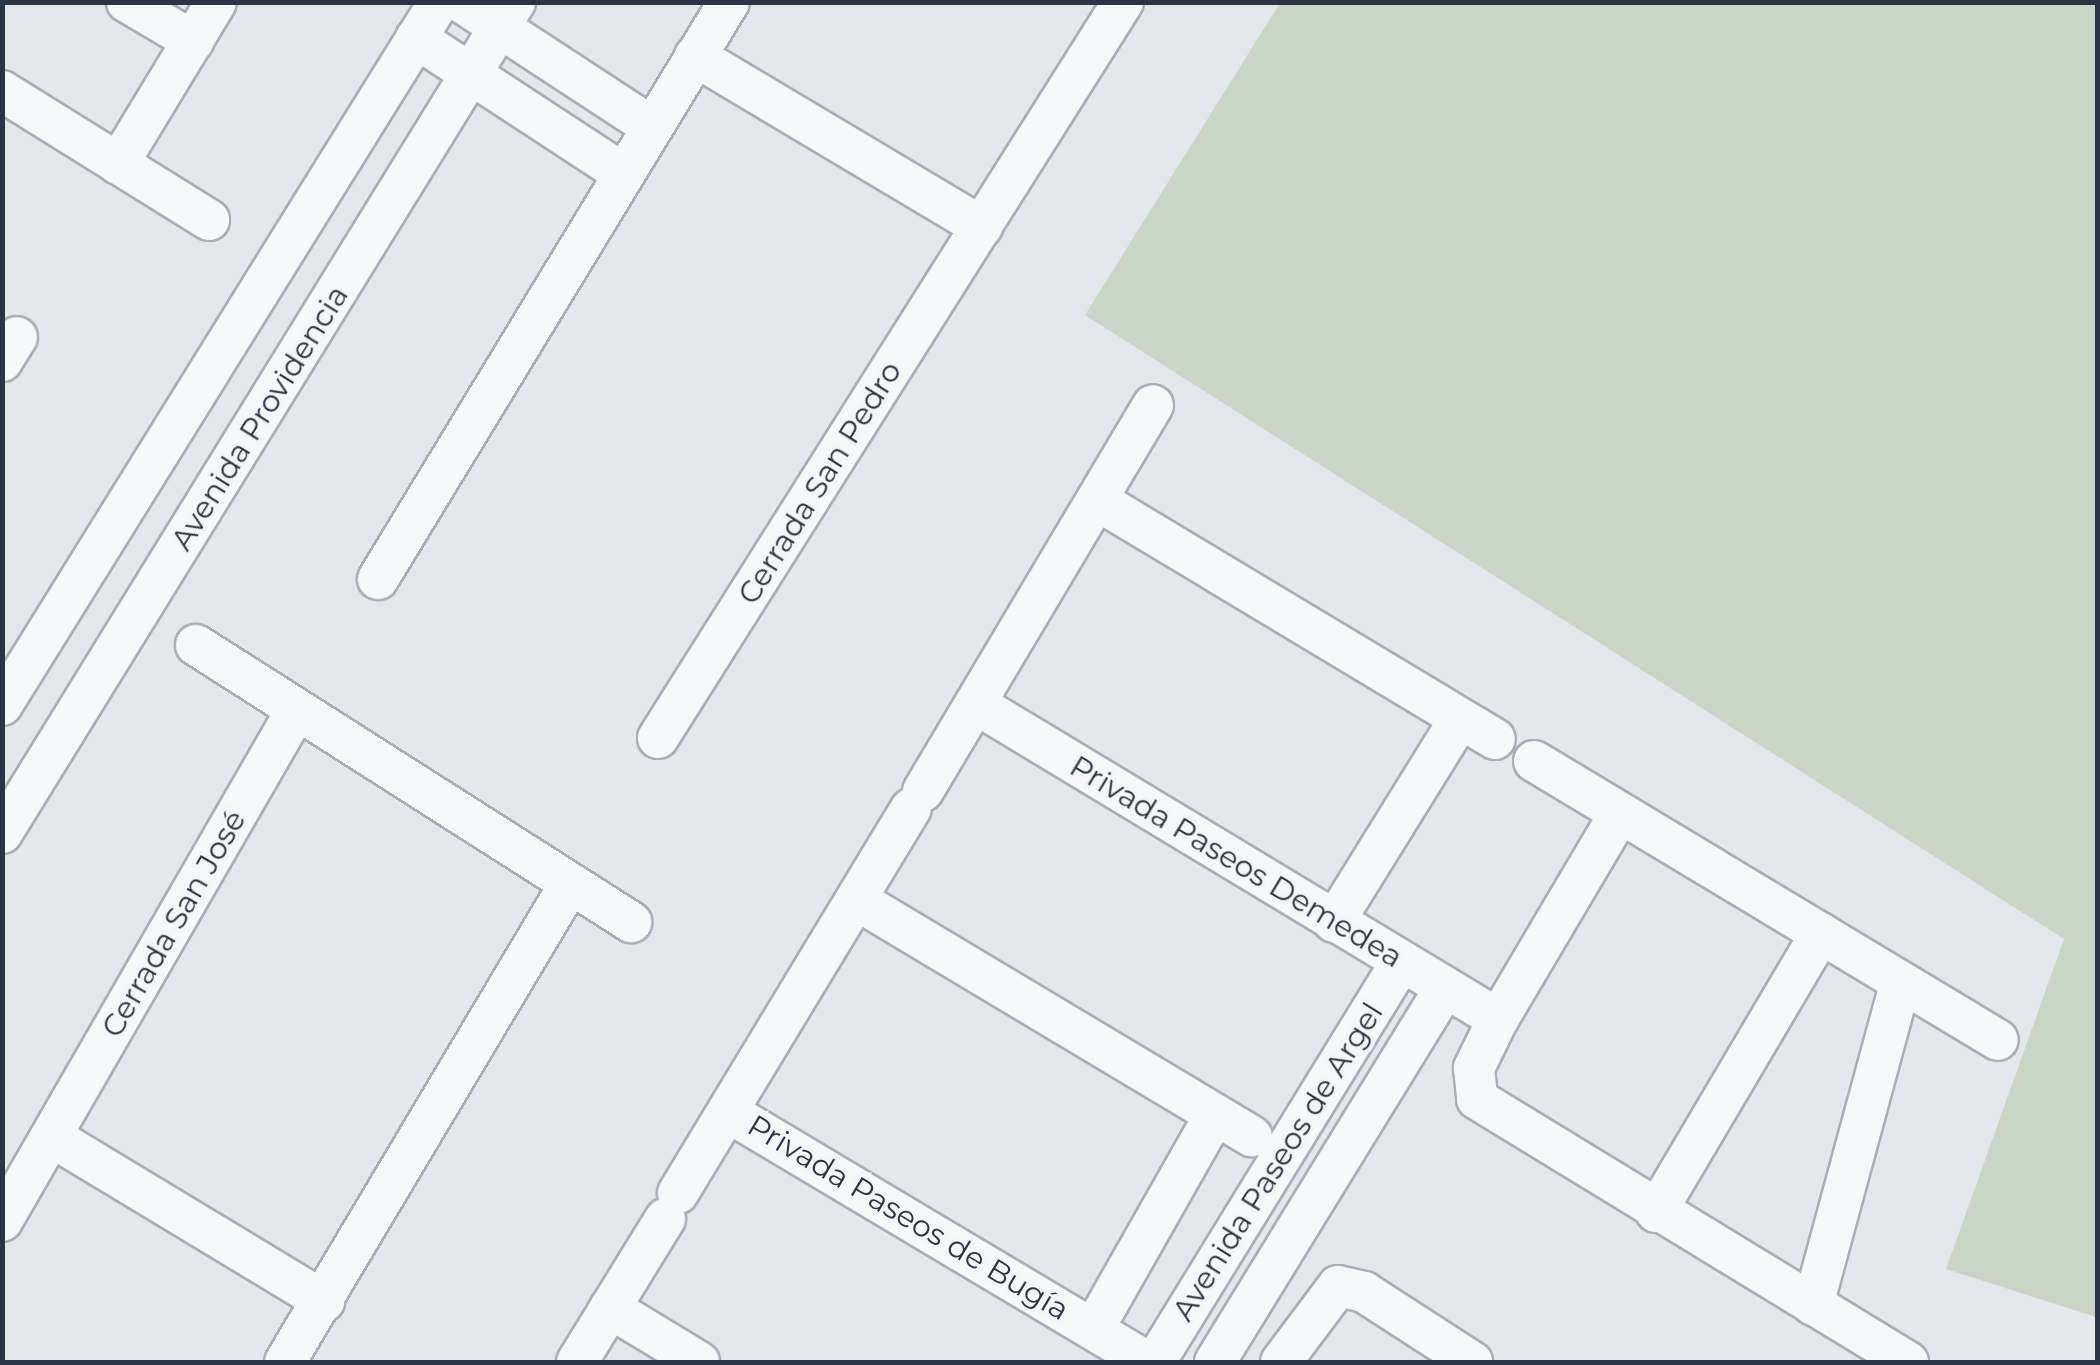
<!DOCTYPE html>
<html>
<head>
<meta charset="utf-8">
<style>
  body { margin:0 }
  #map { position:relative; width:2100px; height:1365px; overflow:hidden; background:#e4e7ec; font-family:Montserrat,sans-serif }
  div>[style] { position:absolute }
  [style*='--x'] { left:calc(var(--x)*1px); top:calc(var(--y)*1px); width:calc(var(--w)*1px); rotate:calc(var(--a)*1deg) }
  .green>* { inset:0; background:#c9d6c5 }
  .roads { filter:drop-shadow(2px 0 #a9aeb7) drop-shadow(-2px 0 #a9aeb7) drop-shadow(0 2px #a9aeb7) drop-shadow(0 -2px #a9aeb7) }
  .street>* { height:40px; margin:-20px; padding:0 20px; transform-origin:20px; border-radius:20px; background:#f7f8fa }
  span { translate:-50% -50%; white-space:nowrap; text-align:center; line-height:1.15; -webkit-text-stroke:8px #f4f6f9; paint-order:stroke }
  .street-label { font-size:30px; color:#2b3445 }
  .frame { position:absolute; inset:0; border:5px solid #2b3445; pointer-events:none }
</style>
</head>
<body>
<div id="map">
  <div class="green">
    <i style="clip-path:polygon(1280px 3px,2097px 3px,2096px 1317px,1946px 1269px,2064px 939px,1085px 315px)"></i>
  </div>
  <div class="roads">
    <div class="street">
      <i style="--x:127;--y:2;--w:77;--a:30.6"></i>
      <i style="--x:461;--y:2;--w:225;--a:33.2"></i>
      <i style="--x:416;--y:38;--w:245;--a:33.2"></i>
      <i style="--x:695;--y:56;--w:334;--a:30.8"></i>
      <i style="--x:2;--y:91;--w:244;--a:31.9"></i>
      <i style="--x:118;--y:164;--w:189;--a:-58.8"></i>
      <i style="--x:2;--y:361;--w:28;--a:-58"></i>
      <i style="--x:1097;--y:500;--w:464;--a:31"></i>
      <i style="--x:378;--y:579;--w:675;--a:-58.69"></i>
      <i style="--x:196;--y:645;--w:516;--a:32.49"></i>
      <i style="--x:976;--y:704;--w:610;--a:31.11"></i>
      <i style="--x:2;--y:705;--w:828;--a:-58.13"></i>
      <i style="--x:658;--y:738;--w:871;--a:-57.72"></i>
      <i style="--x:1534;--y:761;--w:541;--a:31.02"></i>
      <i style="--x:923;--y:791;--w:449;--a:-59.2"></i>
      <i style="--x:1620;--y:813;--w:239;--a:120.6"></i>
      <i style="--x:1498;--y:1019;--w:55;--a:116.1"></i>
      <i style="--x:1474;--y:1068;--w:31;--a:84"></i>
      <i style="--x:1477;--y:1099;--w:505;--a:31.39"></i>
      <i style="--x:2;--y:833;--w:977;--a:-58.31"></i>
      <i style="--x:857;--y:900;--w:460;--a:30.9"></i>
      <i style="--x:1334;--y:922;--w:239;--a:-58.2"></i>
      <i style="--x:728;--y:1112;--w:489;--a:30.8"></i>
      <i style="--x:52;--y:1137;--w:318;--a:31.1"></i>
      <i style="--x:678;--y:1193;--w:449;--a:-58.8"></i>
      <i style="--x:1656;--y:1212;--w:324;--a:-59.4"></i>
      <i style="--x:2;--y:1221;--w:589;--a:-60.04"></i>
      <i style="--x:1813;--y:1305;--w:335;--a:-74.8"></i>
      <i style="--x:610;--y:1308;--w:104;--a:31.2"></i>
      <i style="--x:1094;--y:1328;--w:245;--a:-60.4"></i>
      <i style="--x:285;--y:1362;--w:557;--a:-59.2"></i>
      <i style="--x:577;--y:1362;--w:168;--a:-58.4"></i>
      <i style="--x:1155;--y:1362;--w:470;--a:-58.4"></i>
      <i style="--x:1215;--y:1362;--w:439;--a:-58.4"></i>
      <i style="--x:1281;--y:1362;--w:95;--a:-53.1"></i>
      <i style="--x:1338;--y:1286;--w:27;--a:13"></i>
      <i style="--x:1364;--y:1292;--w:129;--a:32.9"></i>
    </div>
  </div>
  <div class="street-label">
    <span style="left:260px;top:418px;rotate:-58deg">Avenida Providencia</span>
    <span style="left:820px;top:483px;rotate:-58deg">Cerrada San Pedro</span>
    <span style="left:1236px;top:862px;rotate:31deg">Privada Paseos Demedea</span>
    <span style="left:174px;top:924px;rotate:-60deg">Cerrada San José</span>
    <span style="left:1278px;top:1162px;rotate:-58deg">Avenida Paseos de Argel</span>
    <span style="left:908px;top:1218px;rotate:31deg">Privada Paseos de Bugía</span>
  </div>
  <div class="frame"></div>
</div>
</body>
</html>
